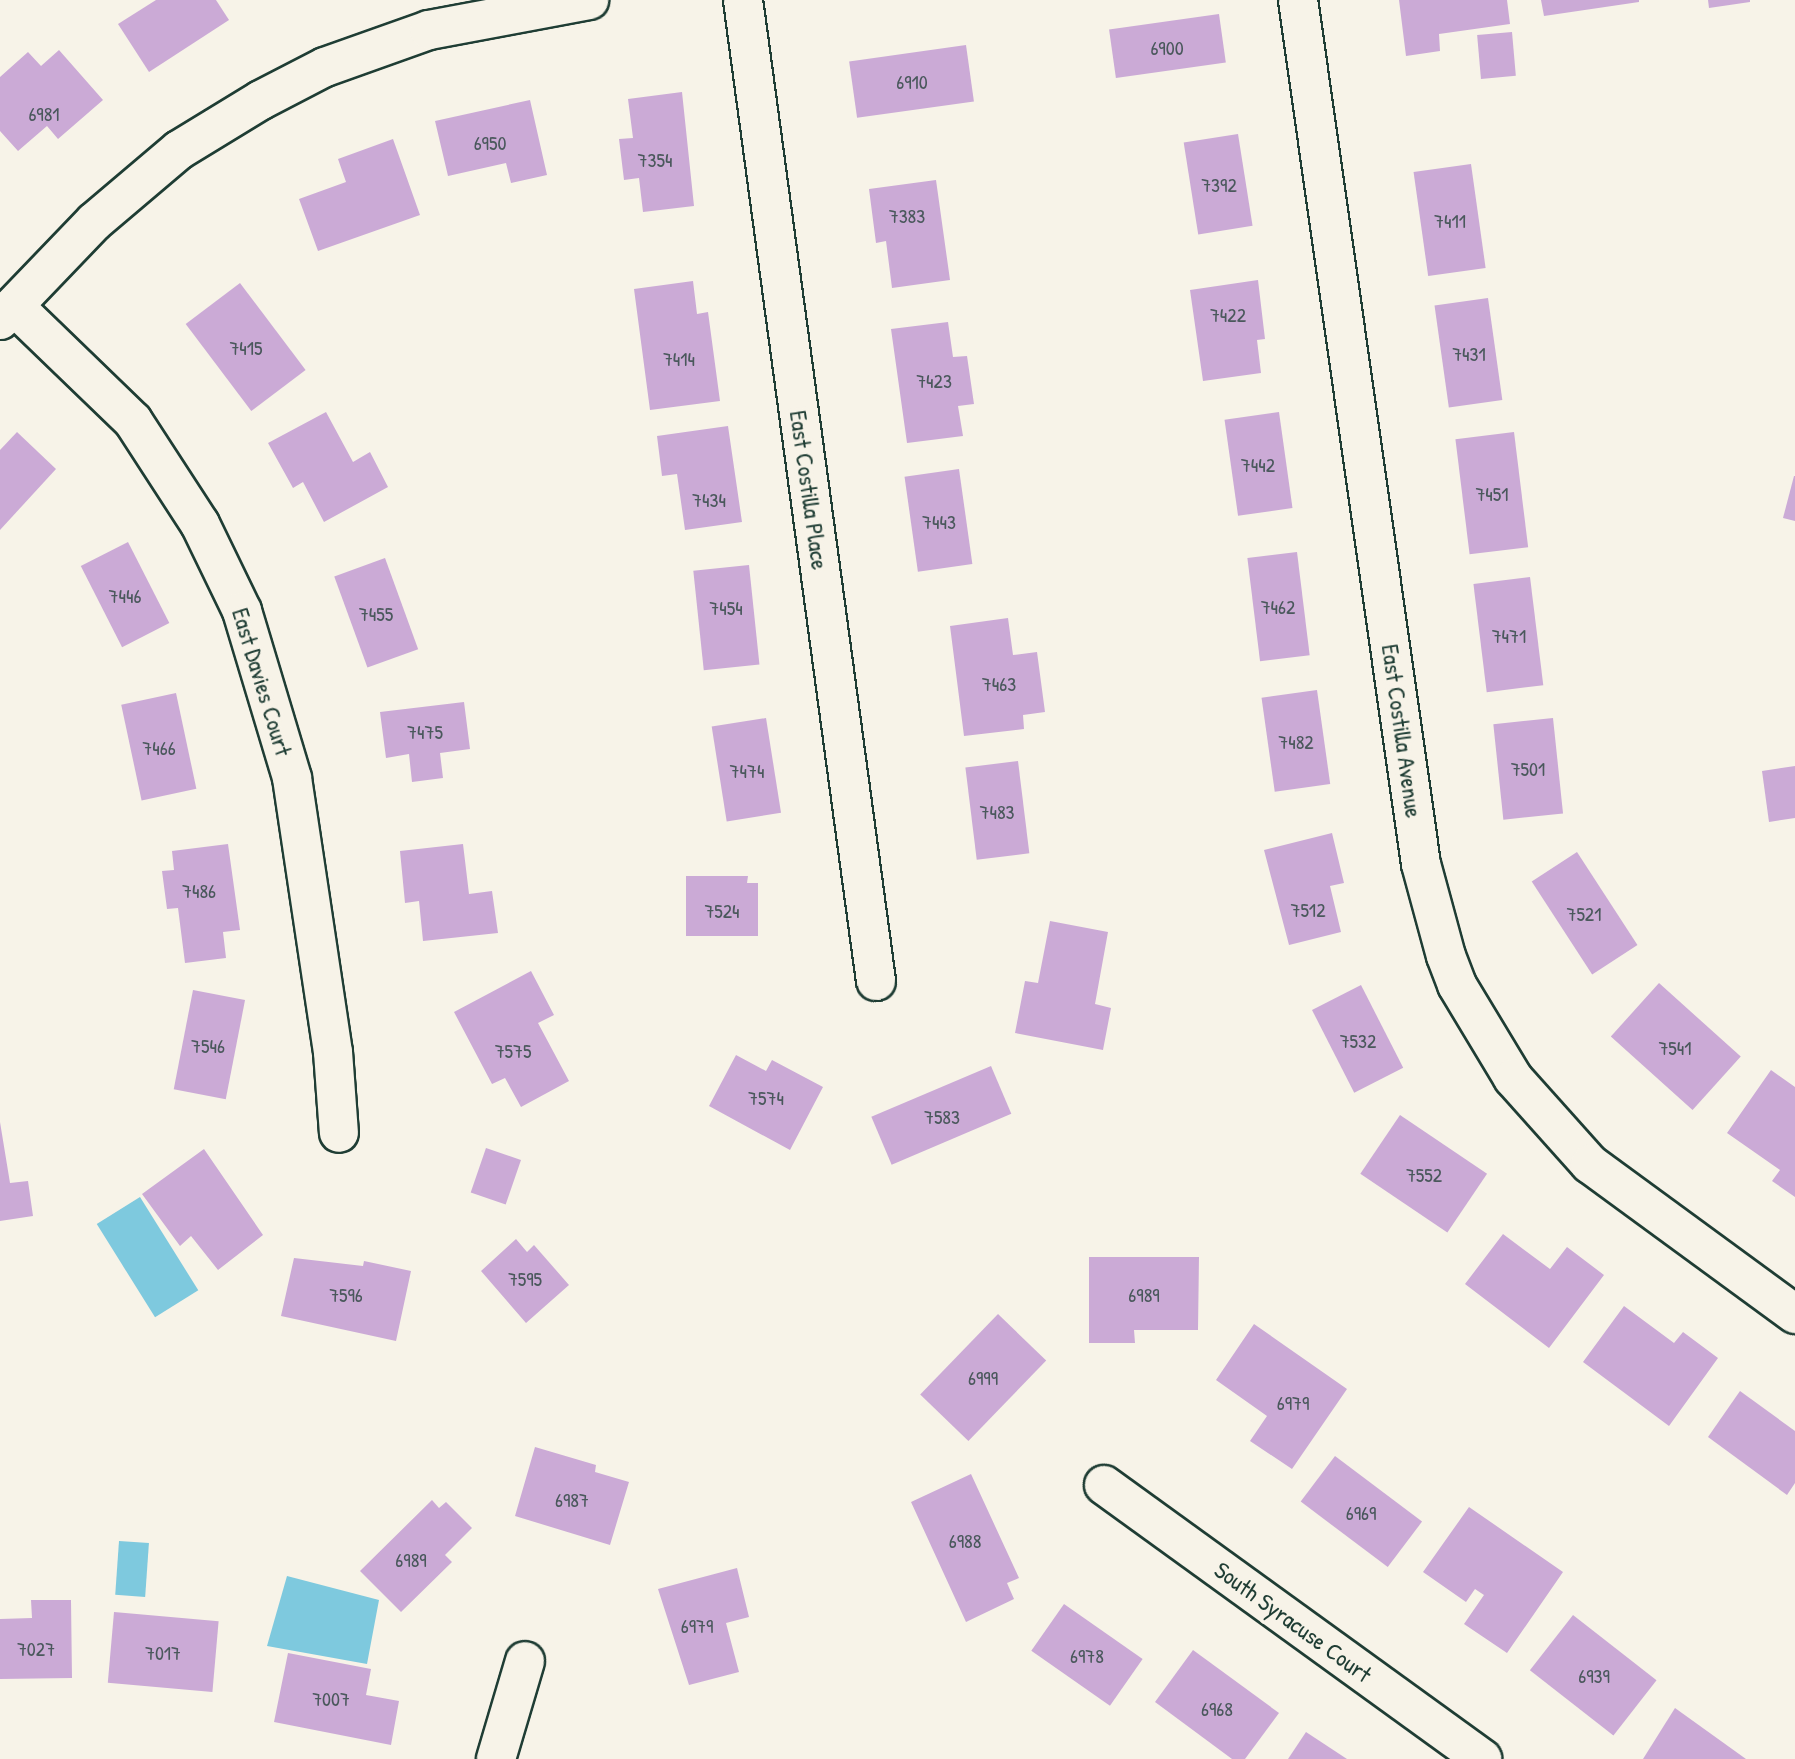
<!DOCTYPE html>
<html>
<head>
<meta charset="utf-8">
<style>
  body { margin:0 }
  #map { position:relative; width:1795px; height:1759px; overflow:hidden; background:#f7f3e8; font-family:"Patrick Hand",sans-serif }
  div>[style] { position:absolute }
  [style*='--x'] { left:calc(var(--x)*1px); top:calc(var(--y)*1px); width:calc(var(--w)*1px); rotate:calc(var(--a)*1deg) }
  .water>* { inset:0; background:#7ec9de; transform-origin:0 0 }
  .building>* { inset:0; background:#cbaad6; transform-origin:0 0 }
  .roads { filter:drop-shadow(2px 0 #1f3d34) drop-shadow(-2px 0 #1f3d34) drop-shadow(0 2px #1f3d34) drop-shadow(0 -2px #1f3d34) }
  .minor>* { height:38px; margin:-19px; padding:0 19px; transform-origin:19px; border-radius:19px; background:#f7f3e8 }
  span { translate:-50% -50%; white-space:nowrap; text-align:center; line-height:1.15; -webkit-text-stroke:7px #f7f3e8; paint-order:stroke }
  .number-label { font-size:20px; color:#4a585c }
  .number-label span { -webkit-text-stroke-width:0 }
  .street-label { font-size:24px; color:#1f3d34 }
</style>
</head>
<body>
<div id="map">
  <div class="water">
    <i style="left:140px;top:1197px;width:110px;height:51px;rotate:58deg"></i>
    <i style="left:119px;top:1541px;width:30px;height:54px;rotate:4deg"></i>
    <i style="clip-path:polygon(287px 1576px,379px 1600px,367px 1664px,267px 1646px)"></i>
  </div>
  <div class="building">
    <i style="clip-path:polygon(156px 0,216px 0,229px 20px,149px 72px,118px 24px)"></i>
    <i style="clip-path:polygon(1399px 0,1507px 0,1510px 24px,1439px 34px,1440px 51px,1406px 56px)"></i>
    <i style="clip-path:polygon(1541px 0,1639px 0,1639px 2px,1544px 16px)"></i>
    <i style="clip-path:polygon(1708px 0,1750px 0,1750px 2px,1709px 8px)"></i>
    <i style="left:1219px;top:14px;width:49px;height:111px;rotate:82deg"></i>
    <i style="left:1512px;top:32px;width:44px;height:35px;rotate:85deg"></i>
    <i style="left:966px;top:45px;width:57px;height:118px;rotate:82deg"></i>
    <i style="clip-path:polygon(59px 50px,103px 100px,58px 139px,47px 126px,18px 151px,0 131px,0 77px,28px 52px,41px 66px)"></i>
    <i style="clip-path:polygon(682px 92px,694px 206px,643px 212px,639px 178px,624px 180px,619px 139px,633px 138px,628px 99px)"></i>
    <i style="clip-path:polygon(530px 100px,547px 175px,511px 183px,506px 163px,448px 176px,435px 121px)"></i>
    <i style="left:1238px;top:134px;width:93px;height:55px;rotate:81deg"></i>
    <i style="clip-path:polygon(393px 139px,420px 215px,318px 251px,299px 199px,346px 182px,338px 159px)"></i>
    <i style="left:1471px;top:164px;width:105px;height:58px;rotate:82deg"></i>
    <i style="clip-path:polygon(936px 180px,950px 280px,892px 288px,886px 241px,876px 243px,869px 189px)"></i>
    <i style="clip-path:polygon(1258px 280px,1265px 339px,1257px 340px,1261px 373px,1203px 381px,1190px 290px)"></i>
    <i style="clip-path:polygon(693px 281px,697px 314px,708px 312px,720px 401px,650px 410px,634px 289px)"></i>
    <i style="left:240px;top:283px;width:109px;height:68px;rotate:53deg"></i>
    <i style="left:1488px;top:298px;width:103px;height:54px;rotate:82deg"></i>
    <i style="clip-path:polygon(948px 322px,953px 357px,967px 356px,974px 404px,958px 406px,963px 436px,907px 443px,891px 329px)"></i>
    <i style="clip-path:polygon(326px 412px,353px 462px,370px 452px,388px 487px,324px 522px,303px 482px,293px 488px,268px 443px)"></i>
    <i style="left:1279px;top:412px;width:97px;height:55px;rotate:82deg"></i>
    <i style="clip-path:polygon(728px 426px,742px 522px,685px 530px,677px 474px,662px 476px,657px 436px)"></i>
    <i style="clip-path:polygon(17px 432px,56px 469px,0 530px,0 450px)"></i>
    <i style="left:1514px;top:432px;width:116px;height:59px;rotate:83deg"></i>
    <i style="left:959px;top:469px;width:96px;height:55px;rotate:82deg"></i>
    <i style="clip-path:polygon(1794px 476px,1795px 476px,1795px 521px,1783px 518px)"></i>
    <i style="left:128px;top:542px;width:91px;height:53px;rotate:63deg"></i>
    <i style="left:1297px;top:552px;width:104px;height:50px;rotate:83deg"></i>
    <i style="left:385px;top:558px;width:97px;height:54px;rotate:70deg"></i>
    <i style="left:749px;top:565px;width:100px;height:56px;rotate:84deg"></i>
    <i style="left:1530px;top:577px;width:109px;height:57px;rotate:83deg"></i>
    <i style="clip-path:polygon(1008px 618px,1013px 655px,1037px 652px,1045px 712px,1023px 715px,1024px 729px,964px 736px,950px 626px)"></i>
    <i style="left:1317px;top:690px;width:95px;height:56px;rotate:82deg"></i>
    <i style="left:176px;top:693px;width:98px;height:56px;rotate:78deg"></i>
    <i style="clip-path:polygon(464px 702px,470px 749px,440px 753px,443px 778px,412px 782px,409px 754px,386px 758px,380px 712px)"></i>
    <i style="left:766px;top:718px;width:96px;height:55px;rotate:81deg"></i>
    <i style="left:1553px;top:718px;width:96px;height:60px;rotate:84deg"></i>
    <i style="left:1018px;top:761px;width:93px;height:53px;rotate:83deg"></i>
    <i style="clip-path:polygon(1795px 766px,1795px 818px,1769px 822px,1762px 771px)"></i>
    <i style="clip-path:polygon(1332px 833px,1344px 883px,1330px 886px,1341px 932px,1289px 945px,1264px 850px)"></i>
    <i style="clip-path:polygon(228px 844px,240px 930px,223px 932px,226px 958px,185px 963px,178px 908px,167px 909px,162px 871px,174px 870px,172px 851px)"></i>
    <i style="clip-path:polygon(463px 844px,469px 894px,492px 891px,498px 933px,423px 941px,419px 901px,405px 903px,400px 851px)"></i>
    <i style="left:1577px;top:852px;width:111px;height:54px;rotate:57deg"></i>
    <i style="clip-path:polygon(686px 876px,748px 876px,747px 883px,758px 883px,758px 936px,686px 936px)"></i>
    <i style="clip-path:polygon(1050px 921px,1108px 932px,1095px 1004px,1111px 1008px,1103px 1050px,1015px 1033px,1025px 981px,1038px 983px)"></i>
    <i style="clip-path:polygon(531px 971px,554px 1015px,538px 1023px,569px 1081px,521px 1107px,505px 1078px,492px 1084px,454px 1012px)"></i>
    <i style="left:1659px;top:983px;width:110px;height:72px;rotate:42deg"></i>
    <i style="left:1361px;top:985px;width:93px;height:55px;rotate:63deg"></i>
    <i style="left:193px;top:990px;width:53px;height:101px;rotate:11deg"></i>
    <i style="clip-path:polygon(736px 1055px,766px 1071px,772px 1060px,823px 1087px,790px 1150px,709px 1106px)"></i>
    <i style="left:991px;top:1066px;width:52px;height:130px;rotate:67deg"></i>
    <i style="clip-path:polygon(1771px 1070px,1795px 1087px,1795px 1197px,1772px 1181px,1780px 1170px,1727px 1133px)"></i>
    <i style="left:1400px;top:1115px;width:105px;height:71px;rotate:34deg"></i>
    <i style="clip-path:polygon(0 1122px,10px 1183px,28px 1181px,33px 1216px,0 1221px)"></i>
    <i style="left:486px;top:1148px;width:37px;height:47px;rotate:19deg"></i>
    <i style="clip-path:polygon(204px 1149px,263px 1235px,218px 1270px,191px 1236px,180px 1246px,142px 1194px)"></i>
    <i style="clip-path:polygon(1503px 1234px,1550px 1269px,1567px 1247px,1604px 1275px,1549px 1348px,1465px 1284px)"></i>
    <i style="clip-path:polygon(516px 1239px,527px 1252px,534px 1245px,569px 1285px,526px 1323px,481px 1271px)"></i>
    <i style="clip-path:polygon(1089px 1257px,1199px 1257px,1198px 1330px,1134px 1330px,1135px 1343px,1089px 1343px)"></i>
    <i style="clip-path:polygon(294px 1258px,363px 1266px,364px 1261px,411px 1271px,396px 1341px,281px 1316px)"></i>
    <i style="clip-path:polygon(1624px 1306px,1674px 1343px,1683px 1332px,1718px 1358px,1669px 1426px,1583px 1362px)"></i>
    <i style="left:998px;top:1314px;width:67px;height:112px;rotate:44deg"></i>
    <i style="clip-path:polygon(1254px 1324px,1347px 1389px,1292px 1469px,1250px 1441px,1267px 1416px,1216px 1380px)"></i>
    <i style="clip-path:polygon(1740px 1391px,1795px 1431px,1795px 1483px,1787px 1495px,1708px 1437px)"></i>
    <i style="clip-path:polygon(535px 1447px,596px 1465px,595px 1472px,629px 1482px,610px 1545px,515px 1516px)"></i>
    <i style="left:1335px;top:1456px;width:109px;height:57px;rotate:37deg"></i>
    <i style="clip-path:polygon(971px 1474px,1019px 1578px,1007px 1583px,1014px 1599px,966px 1622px,911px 1502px)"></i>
    <i style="clip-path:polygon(432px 1500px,439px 1508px,446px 1502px,472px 1528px,445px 1555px,452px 1562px,401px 1612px,360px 1571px)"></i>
    <i style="clip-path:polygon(1469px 1507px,1563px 1572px,1507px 1653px,1464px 1624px,1484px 1595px,1475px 1589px,1466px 1602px,1423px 1572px)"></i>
    <i style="clip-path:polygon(737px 1568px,749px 1617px,726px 1623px,739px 1672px,689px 1685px,658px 1589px)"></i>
    <i style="clip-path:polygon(31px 1600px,71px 1600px,72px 1678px,0 1679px,0 1619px,32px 1618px)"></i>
    <i style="left:1064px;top:1604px;width:96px;height:57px;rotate:35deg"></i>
    <i style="left:114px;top:1612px;width:105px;height:71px;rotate:5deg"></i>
    <i style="left:1573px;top:1615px;width:106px;height:70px;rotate:38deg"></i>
    <i style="clip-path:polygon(1193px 1650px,1279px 1713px,1245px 1759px,1232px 1759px,1155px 1702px)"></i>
    <i style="clip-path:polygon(288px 1653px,371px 1669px,366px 1695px,399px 1701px,391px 1745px,274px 1722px)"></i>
    <i style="clip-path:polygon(1675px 1708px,1746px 1759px,1643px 1759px)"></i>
    <i style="clip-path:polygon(1306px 1732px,1347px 1759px,1288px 1759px)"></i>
  </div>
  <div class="roads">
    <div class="minor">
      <i style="--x:743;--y:0;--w:990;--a:82.28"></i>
      <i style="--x:1298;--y:0;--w:873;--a:81.9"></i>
      <i style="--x:1421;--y:864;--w:95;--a:74.8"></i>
      <i style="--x:1446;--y:956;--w:31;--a:69"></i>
      <i style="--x:1457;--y:985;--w:109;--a:58.9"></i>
      <i style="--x:1513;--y:1078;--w:115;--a:48.2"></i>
      <i style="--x:1590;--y:1164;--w:254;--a:36.2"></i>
      <i style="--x:14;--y:306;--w:165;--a:44"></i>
      <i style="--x:133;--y:421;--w:123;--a:57"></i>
      <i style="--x:200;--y:524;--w:97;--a:64.2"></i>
      <i style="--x:242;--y:611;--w:174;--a:73.3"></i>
      <i style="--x:292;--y:778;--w:277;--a:81.5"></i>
      <i style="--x:333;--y:1052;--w:81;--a:85.8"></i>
      <i style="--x:0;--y:320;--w:136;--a:-46.2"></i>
      <i style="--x:94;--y:222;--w:111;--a:-40.3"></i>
      <i style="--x:179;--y:150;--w:96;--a:-31.4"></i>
      <i style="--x:261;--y:100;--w:72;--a:-27.3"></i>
      <i style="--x:325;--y:67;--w:110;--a:-19.6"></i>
      <i style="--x:429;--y:30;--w:163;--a:-10.6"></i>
      <i style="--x:1104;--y:1485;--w:467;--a:35.9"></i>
      <i style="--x:496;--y:1759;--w:102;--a:-73.5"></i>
    </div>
  </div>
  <div class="number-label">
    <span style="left:1167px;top:47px">6900</span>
    <span style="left:912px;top:81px">6910</span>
    <span style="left:44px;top:113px">6981</span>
    <span style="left:490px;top:142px">6950</span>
    <span style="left:655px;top:159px">7354</span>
    <span style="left:1219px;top:184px">7392</span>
    <span style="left:907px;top:215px">7383</span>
    <span style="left:1450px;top:220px">7411</span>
    <span style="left:1228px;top:314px">7422</span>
    <span style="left:246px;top:347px">7415</span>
    <span style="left:1469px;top:353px">7431</span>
    <span style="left:679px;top:358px">7414</span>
    <span style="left:934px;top:380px">7423</span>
    <span style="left:1258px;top:464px">7442</span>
    <span style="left:1492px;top:493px">7451</span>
    <span style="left:709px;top:499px">7434</span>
    <span style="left:939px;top:521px">7443</span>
    <span style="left:125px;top:595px">7446</span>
    <span style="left:1278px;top:606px">7462</span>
    <span style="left:726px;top:607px">7454</span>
    <span style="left:376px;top:613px">7455</span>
    <span style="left:1509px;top:635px">7471</span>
    <span style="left:999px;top:683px">7463</span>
    <span style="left:425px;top:731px">7475</span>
    <span style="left:1296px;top:741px">7482</span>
    <span style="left:159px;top:747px">7466</span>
    <span style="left:1528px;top:768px">7501</span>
    <span style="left:747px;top:770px">7474</span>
    <span style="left:997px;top:811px">7483</span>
    <span style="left:199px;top:890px">7486</span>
    <span style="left:1308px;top:909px">7512</span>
    <span style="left:722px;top:910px">7524</span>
    <span style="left:1584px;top:913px">7521</span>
    <span style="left:1358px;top:1040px">7532</span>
    <span style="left:208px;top:1045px">7546</span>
    <span style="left:1675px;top:1047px">7541</span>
    <span style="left:513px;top:1050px">7575</span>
    <span style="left:766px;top:1097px">7574</span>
    <span style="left:942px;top:1116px">7583</span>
    <span style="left:1424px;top:1174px">7552</span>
    <span style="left:525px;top:1278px">7595</span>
    <span style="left:346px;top:1294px">7596</span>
    <span style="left:1144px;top:1294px">6989</span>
    <span style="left:983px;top:1377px">6999</span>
    <span style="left:1293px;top:1402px">6979</span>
    <span style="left:572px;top:1499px">6987</span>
    <span style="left:1361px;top:1512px">6969</span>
    <span style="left:965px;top:1540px">6988</span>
    <span style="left:411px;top:1559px">6989</span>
    <span style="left:697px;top:1625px">6979</span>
    <span style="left:36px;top:1648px">7027</span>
    <span style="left:163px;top:1652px">7017</span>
    <span style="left:1087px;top:1655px">6978</span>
    <span style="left:1594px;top:1675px">6939</span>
    <span style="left:331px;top:1698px">7007</span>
    <span style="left:1217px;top:1708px">6968</span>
  </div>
  <div class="street-label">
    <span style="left:809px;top:490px;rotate:82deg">East Costilla Place</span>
    <span style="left:262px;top:682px;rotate:73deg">East Davies Court</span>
    <span style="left:1402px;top:731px;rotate:82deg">East Costilla Avenue</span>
    <span style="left:1293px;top:1622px;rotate:36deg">South Syracuse Court</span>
  </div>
</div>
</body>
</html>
